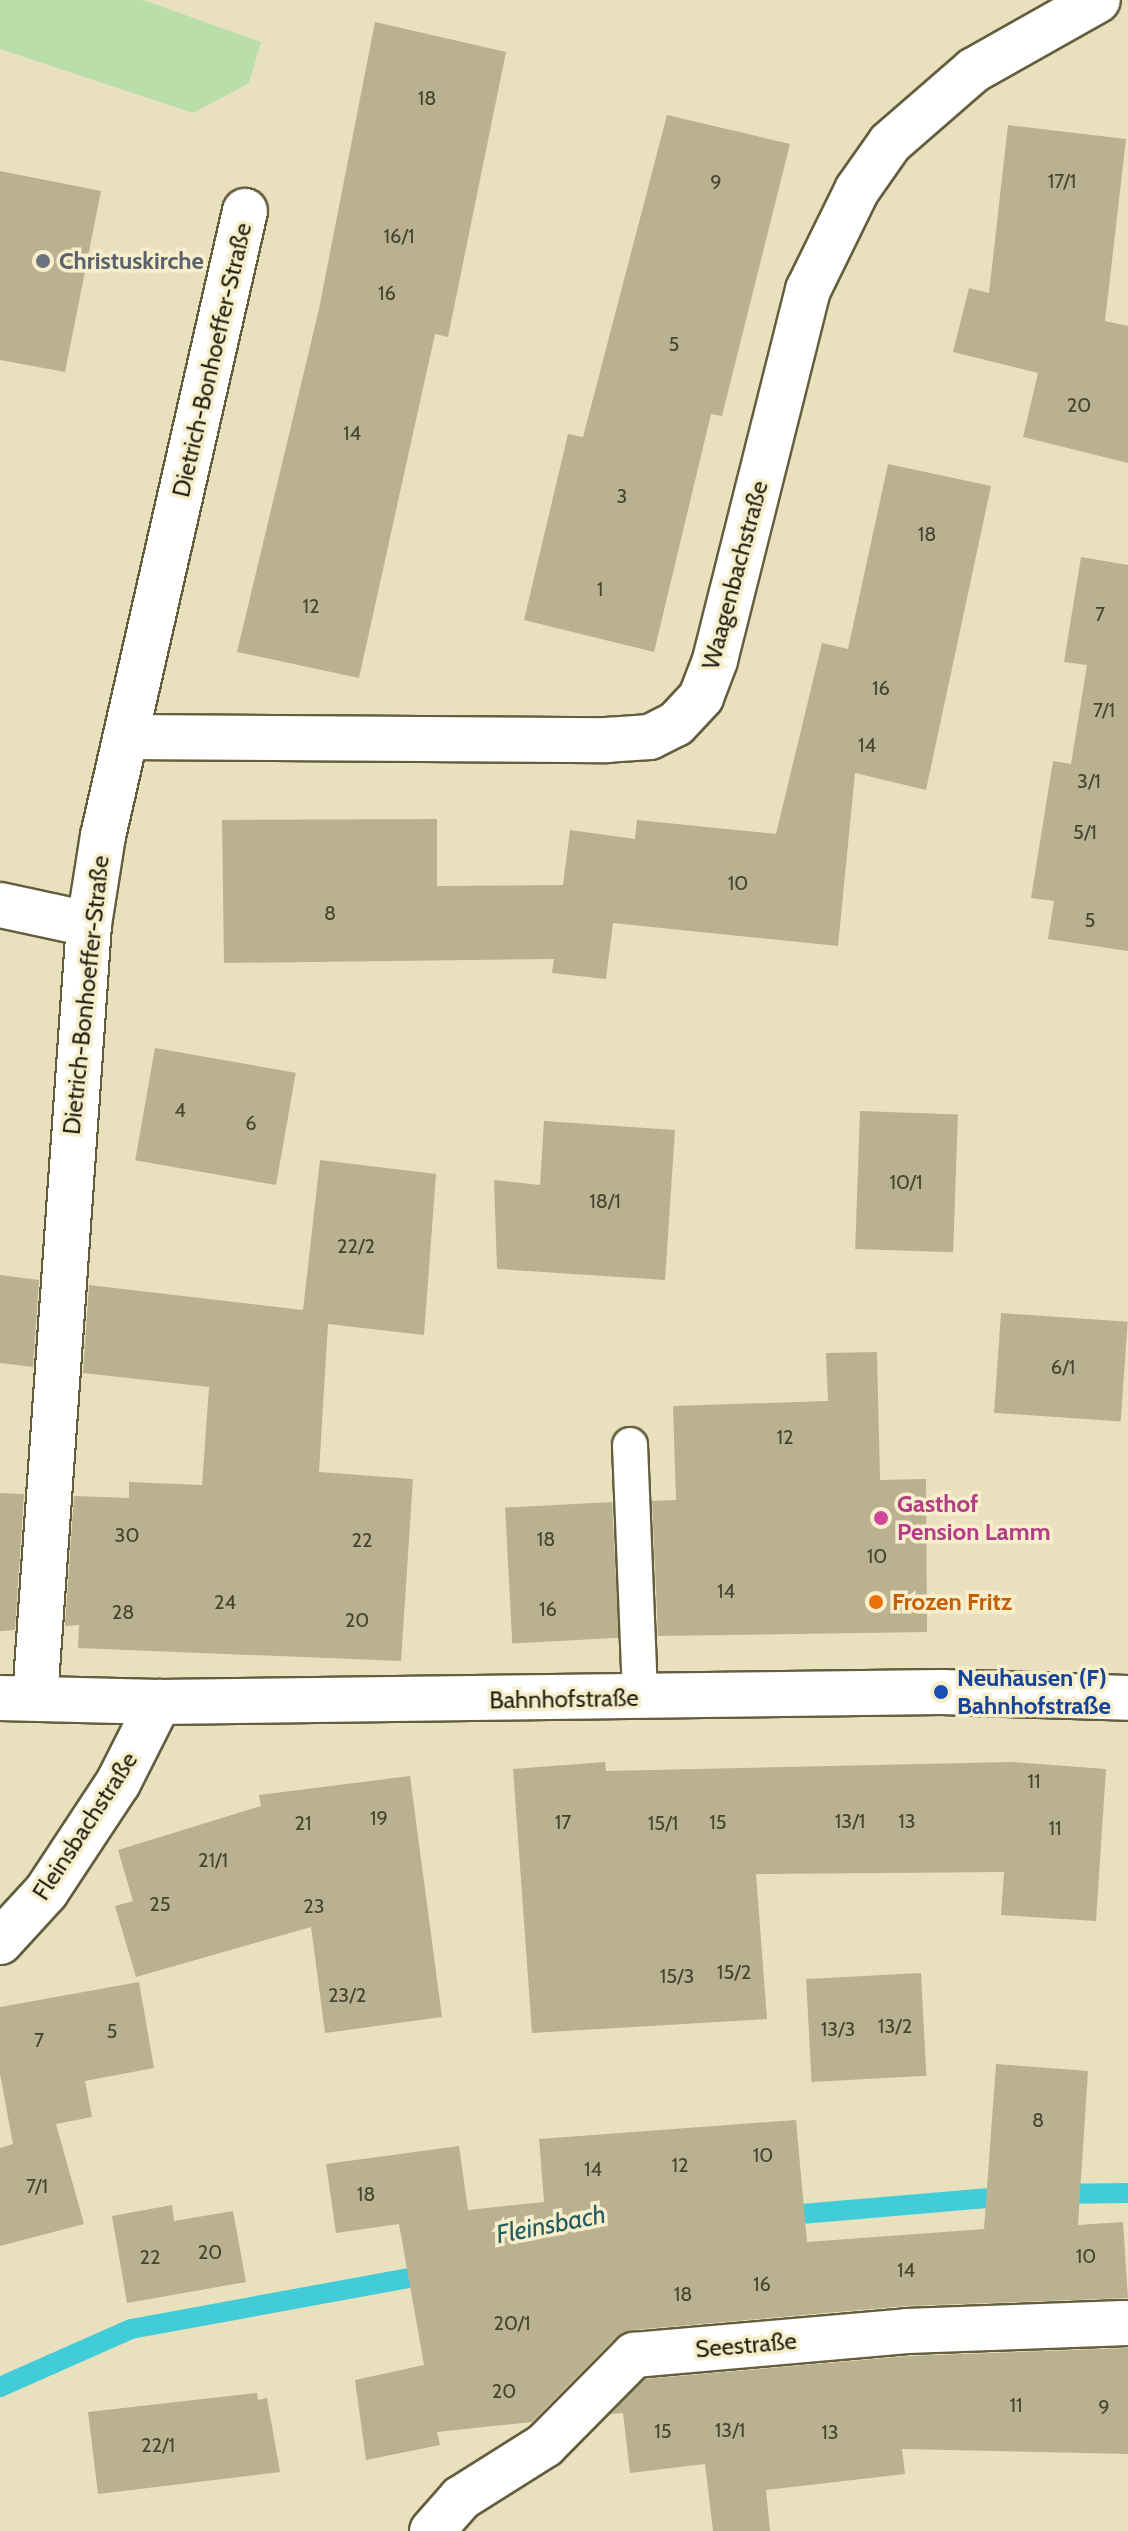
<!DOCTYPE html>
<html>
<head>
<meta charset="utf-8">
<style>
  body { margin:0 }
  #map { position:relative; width:1128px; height:2531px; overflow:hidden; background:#e9e1be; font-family:Cabin,sans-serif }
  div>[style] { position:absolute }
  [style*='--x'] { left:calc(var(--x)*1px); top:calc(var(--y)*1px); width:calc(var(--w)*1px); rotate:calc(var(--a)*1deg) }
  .green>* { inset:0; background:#b9deaa }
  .stream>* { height:20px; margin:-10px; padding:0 10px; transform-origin:10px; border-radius:10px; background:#41ccd7 }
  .building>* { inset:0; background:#b9b190; transform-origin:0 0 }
  .roads { filter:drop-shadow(2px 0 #645d3e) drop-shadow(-2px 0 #645d3e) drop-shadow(0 2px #645d3e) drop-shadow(0 -2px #645d3e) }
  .service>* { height:34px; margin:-17px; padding:0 17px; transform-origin:17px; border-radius:17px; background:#fff }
  .minor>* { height:44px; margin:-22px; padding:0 22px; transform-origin:22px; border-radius:22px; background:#fff }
  .tertiary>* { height:44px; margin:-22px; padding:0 22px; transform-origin:22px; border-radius:22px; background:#fff }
  .dots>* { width:22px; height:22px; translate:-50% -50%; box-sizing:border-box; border:4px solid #f7eecb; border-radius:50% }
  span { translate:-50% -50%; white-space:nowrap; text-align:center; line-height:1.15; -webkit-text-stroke:7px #f7eecb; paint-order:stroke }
  .number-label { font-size:20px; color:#484432 }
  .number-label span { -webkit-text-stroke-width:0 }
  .worship-label { font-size:24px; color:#5b616d; font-weight:700 }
  .left { translate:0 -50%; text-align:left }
  .street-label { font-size:24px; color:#221f12 }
  .hotel-label { font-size:24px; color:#b23c85; font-weight:700 }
  .food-label { font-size:24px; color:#c56008; font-weight:700 }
  .transit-label { font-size:24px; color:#164399; font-weight:700 }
  .water-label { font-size:26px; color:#245c61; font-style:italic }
</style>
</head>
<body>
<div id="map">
  <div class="green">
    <i style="clip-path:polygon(0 0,143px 0,261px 42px,249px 83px,193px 113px,0 49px)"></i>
  </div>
  <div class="stream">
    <i style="--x:1053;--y:2194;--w:75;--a:-0.8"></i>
    <i style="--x:778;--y:2216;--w:236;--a:-4.9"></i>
    <i style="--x:0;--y:2387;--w:143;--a:-23.9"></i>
    <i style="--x:131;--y:2329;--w:309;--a:-10.4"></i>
  </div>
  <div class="building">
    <i style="clip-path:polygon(375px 22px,506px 52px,448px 337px,435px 334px,359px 678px,237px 652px,319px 309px)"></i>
    <i style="clip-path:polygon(667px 115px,790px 144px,722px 416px,711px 414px,654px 652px,524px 620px,568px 434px,583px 437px)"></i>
    <i style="clip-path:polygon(1008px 125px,1126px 139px,1105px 321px,1128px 326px,1128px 463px,1023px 437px,1038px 373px,953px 352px,969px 288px,989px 293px)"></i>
    <i style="clip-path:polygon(0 171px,101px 191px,65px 372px,0 360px)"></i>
    <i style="clip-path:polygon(888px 464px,991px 486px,926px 790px,855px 773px,838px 946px,613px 923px,606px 979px,552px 973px,554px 959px,224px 963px,222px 820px,437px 819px,437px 886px,563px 885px,570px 830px,635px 839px,637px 820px,776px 834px,822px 643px,848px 649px)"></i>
    <i style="clip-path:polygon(1081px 557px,1128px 565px,1128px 951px,1048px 939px,1054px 901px,1031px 898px,1053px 761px,1071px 764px,1087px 665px,1064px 662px)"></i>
    <i style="left:155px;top:1048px;width:143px;height:114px;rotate:10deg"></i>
    <i style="left:860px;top:1111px;width:98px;height:138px;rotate:2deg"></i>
    <i style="clip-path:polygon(544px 1121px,675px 1130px,665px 1280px,497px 1269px,494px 1180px,540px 1185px)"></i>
    <i style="clip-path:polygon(320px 1160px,436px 1174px,424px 1335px,328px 1324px,319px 1472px,413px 1479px,401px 1661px,78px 1648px,79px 1625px,65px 1626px,74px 1496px,129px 1498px,129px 1482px,202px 1485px,209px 1387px,83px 1373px,89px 1285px,303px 1310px)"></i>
    <i style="clip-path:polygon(0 1275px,39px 1280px,33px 1367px,0 1363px)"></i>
    <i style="left:1001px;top:1313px;width:127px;height:100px;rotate:4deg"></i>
    <i style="clip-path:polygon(877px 1352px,880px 1480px,926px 1479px,927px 1632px,658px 1636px,652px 1501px,676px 1500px,673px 1406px,828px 1401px,826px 1353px)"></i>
    <i style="clip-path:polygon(0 1493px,24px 1494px,15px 1630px,0 1631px)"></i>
    <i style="left:612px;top:1502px;width:136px;height:107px;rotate:87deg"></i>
    <i style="clip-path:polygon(605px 1762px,606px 1771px,1011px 1762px,1106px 1769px,1096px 1921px,1001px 1915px,1004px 1872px,756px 1874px,767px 2019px,532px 2033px,513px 1769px)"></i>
    <i style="clip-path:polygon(410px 1776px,442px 2017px,325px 2033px,311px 1927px,136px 1977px,115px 1906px,133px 1901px,118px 1850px,261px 1806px,259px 1795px)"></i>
    <i style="left:921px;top:1973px;width:103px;height:115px;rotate:87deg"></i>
    <i style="clip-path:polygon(139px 1982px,154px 2068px,85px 2081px,92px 2117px,56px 2124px,84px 2224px,0 2246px,0 2148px,13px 2144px,0 2074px,0 2007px)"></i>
    <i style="clip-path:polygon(996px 2064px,1088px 2071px,1078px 2225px,1123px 2222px,1128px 2298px,906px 2306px,632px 2330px,616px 2337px,532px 2422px,437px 2432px,440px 2445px,366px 2460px,355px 2380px,424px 2365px,399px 2224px,336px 2233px,326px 2164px,459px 2146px,468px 2210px,544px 2202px,539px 2139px,796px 2120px,807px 2242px,984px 2229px)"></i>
    <i style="clip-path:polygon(172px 2205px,174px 2221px,233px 2211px,246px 2282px,127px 2303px,112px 2216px)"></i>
    <i style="clip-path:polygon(1128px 2348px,1128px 2454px,902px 2449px,905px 2474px,766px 2490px,770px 2531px,713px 2531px,705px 2464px,630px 2473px,623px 2413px,611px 2414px,645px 2379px,909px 2356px)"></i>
    <i style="clip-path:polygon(257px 2393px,258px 2400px,267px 2398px,280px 2472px,98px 2494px,88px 2412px)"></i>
  </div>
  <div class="roads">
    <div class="service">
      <i style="--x:630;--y:1445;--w:253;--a:87.7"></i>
    </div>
    <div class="minor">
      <i style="--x:126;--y:737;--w:480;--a:0.4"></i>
      <i style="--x:606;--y:740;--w:44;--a:-3.9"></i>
      <i style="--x:650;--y:737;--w:29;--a:-27"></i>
      <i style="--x:676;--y:724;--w:37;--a:-47"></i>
      <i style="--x:701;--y:697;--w:40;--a:-69"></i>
      <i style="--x:715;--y:660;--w:382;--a:-75.9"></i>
      <i style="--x:808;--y:290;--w:111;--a:-63.9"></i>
      <i style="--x:857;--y:190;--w:57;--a:-54.9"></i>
      <i style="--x:890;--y:143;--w:111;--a:-41"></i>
      <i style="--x:974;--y:70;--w:142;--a:-29.4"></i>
      <i style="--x:0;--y:905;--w:91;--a:12.1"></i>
      <i style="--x:35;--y:1698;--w:776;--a:-86.01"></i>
      <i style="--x:89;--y:924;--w:89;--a:-81"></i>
      <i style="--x:103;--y:836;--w:641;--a:-77.2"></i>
      <i style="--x:0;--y:1942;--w:68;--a:-47.4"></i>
      <i style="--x:46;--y:1892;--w:131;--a:-56.6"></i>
      <i style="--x:118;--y:1783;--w:91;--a:-63.2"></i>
      <i style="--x:432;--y:2531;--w:44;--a:-48.7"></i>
      <i style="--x:461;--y:2498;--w:99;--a:-32.2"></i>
      <i style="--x:545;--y:2445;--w:127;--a:-45.3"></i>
      <i style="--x:634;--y:2355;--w:274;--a:-5"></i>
      <i style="--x:907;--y:2331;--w:221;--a:-2.1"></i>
    </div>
    <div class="tertiary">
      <i style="--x:0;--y:1698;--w:159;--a:1.4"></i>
      <i style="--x:159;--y:1702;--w:782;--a:-0.73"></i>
      <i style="--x:941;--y:1692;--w:187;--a:1.8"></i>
    </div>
  </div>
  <div class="dots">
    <i style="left:43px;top:261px;background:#6b7280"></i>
    <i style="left:881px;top:1518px;background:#d1479c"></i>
    <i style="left:876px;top:1602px;background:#e8710a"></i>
    <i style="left:941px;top:1692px;background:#1a4fb4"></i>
  </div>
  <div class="number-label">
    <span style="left:427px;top:98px">18</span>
    <span style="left:1062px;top:181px">17/1</span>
    <span style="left:716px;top:182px">9</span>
    <span style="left:399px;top:236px">16/1</span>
    <span style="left:387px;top:293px">16</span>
    <span style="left:674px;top:344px">5</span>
    <span style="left:1079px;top:405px">20</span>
    <span style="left:352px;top:433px">14</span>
    <span style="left:622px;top:496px">3</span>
    <span style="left:927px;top:534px">18</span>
    <span style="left:600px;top:589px">1</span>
    <span style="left:311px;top:606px">12</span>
    <span style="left:1100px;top:614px">7</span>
    <span style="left:881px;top:688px">16</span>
    <span style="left:1104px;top:710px">7/1</span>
    <span style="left:867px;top:745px">14</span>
    <span style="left:1089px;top:781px">3/1</span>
    <span style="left:1085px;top:832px">5/1</span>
    <span style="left:738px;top:883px">10</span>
    <span style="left:330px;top:913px">8</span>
    <span style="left:1090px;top:920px">5</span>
    <span style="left:180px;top:1110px">4</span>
    <span style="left:251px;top:1123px">6</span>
    <span style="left:906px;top:1182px">10/1</span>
    <span style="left:605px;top:1201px">18/1</span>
    <span style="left:356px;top:1246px">22/2</span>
    <span style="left:1063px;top:1367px">6/1</span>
    <span style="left:785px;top:1437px">12</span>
    <span style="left:127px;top:1535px">30</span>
    <span style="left:546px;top:1539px">18</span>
    <span style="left:362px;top:1540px">22</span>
    <span style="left:877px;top:1556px">10</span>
    <span style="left:726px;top:1591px">14</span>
    <span style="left:225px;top:1602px">24</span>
    <span style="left:548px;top:1609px">16</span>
    <span style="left:123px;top:1612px">28</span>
    <span style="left:357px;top:1620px">20</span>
    <span style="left:1034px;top:1781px">11</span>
    <span style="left:379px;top:1818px">19</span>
    <span style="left:850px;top:1821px">13/1</span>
    <span style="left:907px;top:1821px">13</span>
    <span style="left:563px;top:1822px">17</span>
    <span style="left:718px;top:1822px">15</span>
    <span style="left:303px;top:1823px">21</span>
    <span style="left:663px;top:1823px">15/1</span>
    <span style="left:1055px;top:1828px">11</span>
    <span style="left:213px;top:1860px">21/1</span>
    <span style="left:160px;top:1904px">25</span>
    <span style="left:314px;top:1906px">23</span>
    <span style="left:734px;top:1972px">15/2</span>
    <span style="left:677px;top:1976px">15/3</span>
    <span style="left:347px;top:1995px">23/2</span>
    <span style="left:895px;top:2026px">13/2</span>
    <span style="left:838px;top:2029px">13/3</span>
    <span style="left:112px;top:2031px">5</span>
    <span style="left:39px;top:2040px">7</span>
    <span style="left:1038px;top:2120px">8</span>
    <span style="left:763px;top:2155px">10</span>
    <span style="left:680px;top:2165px">12</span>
    <span style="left:593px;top:2169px">14</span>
    <span style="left:37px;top:2186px">7/1</span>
    <span style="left:366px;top:2194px">18</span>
    <span style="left:210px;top:2252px">20</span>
    <span style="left:1086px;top:2256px">10</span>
    <span style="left:150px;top:2257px">22</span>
    <span style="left:906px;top:2270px">14</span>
    <span style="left:762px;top:2284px">16</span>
    <span style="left:683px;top:2294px">18</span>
    <span style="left:512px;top:2323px">20/1</span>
    <span style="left:504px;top:2391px">20</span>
    <span style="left:1016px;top:2405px">11</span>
    <span style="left:1104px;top:2407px">9</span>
    <span style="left:730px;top:2430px">13/1</span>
    <span style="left:663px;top:2431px">15</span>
    <span style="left:830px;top:2432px">13</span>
    <span style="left:158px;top:2445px">22/1</span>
  </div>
  <div class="worship-label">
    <span class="left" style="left:59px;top:261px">Christuskirche</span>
  </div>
  <div class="street-label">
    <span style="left:212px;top:360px;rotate:-77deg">Dietrich-Bonhoeffer-Straße</span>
    <span style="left:735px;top:575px;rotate:-75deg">Waagenbachstraße</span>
    <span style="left:86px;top:995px;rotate:-84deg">Dietrich-Bonhoeffer-Straße</span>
    <span style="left:564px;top:1699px;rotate:-1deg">Bahnhofstraße</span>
    <span style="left:85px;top:1826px;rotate:-57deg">Fleinsbachstraße</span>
    <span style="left:746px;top:2345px;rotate:-5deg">Seestraße</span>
  </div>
  <div class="hotel-label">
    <span class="left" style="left:897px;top:1518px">Gasthof<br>Pension Lamm</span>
  </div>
  <div class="food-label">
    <span class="left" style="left:892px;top:1602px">Frozen Fritz</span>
  </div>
  <div class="transit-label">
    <span class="left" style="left:957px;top:1692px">Neuhausen (F)<br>Bahnhofstraße</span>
  </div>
  <div class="water-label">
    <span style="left:551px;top:2225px;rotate:-11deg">Fleinsbach</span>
  </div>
</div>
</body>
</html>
